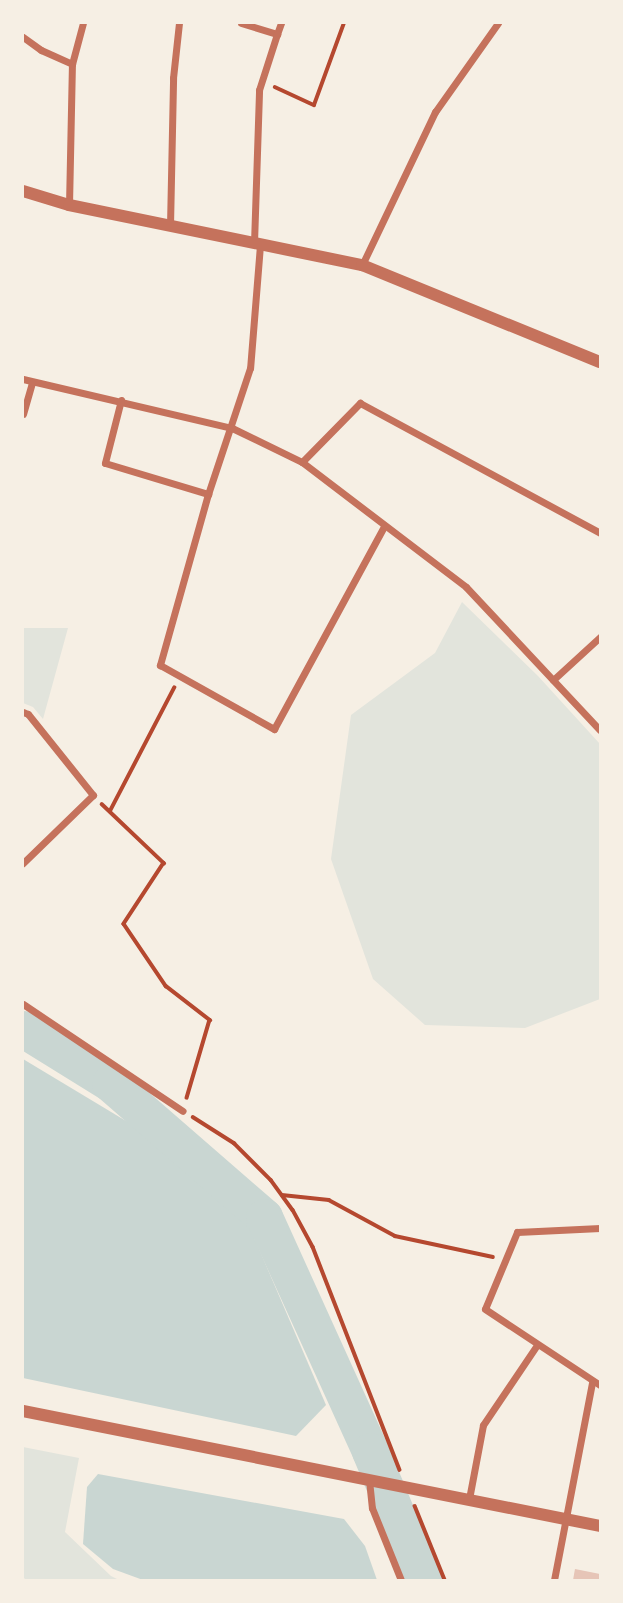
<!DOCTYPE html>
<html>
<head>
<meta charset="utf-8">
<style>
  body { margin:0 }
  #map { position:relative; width:623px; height:1603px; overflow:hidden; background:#f6efe4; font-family:"Fira Sans",sans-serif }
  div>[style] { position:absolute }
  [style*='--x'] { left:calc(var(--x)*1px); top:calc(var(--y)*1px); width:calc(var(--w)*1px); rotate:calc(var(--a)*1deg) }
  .green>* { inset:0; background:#e2e4dc }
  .water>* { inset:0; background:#c9d6d2 }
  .river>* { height:37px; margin:-18.5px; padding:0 18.5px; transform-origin:18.5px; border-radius:18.5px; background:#c9d6d2 }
  .building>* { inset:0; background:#e6c5b7 }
  .path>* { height:3.5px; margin:-1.75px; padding:0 1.75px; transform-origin:1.75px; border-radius:1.75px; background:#b5482f }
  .minor>* { height:7px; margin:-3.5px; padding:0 3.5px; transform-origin:3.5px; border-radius:3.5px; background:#c5725c }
  .tertiary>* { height:12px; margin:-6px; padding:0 6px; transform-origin:6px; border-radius:6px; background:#c5725c }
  span { translate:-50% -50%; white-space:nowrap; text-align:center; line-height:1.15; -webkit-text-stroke:7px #f6efe4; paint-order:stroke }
  .frame { position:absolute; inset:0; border:24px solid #f6efe4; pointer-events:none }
</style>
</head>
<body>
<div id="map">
  <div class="green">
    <i style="clip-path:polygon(462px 602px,538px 676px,600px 744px,600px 999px,525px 1028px,425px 1025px,373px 979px,331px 859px,351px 715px,435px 653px)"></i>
    <i style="clip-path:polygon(23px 628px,68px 628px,43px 719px,33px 707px,23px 703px)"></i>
    <i style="clip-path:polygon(23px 1447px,79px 1458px,65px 1532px,111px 1576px,119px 1580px,26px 1580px,23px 1577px)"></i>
  </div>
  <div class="water">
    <i style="clip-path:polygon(23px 1059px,166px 1145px,250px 1228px,326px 1405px,296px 1436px,23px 1378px)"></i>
    <i style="clip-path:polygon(98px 1474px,344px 1519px,365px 1546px,377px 1580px,143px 1580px,113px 1569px,83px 1544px,87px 1487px)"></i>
  </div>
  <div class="river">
    <i style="--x:23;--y:1029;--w:102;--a:31.8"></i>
    <i style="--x:110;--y:1083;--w:204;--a:41"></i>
    <i style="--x:264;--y:1217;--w:257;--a:65.6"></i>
    <i style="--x:370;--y:1451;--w:140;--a:67.3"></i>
  </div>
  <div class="building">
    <i style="clip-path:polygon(575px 1569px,600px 1574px,600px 1580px,573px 1580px)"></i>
  </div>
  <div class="path">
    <i style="--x:275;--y:87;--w:43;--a:24.8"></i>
    <i style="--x:314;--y:105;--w:87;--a:-69.9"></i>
    <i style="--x:102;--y:804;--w:86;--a:43.6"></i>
    <i style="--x:164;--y:863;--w:73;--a:123.3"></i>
    <i style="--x:124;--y:924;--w:75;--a:55.9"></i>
    <i style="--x:166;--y:986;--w:56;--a:37.7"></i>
    <i style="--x:210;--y:1020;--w:81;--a:106.4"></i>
    <i style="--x:110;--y:811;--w:139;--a:-62.5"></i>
    <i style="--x:193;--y:1117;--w:49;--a:32.4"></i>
    <i style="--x:234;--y:1143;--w:52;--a:45"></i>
    <i style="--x:271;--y:1180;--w:37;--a:54"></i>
    <i style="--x:293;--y:1210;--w:42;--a:61.6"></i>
    <i style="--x:313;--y:1247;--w:239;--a:68.7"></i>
    <i style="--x:282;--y:1195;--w:47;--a:6.1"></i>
    <i style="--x:329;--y:1200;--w:75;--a:28.6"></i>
    <i style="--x:395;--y:1236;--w:100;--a:12.1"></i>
    <i style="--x:415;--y:1506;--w:80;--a:67.9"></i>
  </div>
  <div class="minor">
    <i style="--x:241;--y:23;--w:38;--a:17"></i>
    <i style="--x:277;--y:34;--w:12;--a:-70"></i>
    <i style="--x:23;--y:37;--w:22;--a:36"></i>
    <i style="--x:41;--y:50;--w:34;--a:24"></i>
    <i style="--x:69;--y:205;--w:141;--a:-88.8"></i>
    <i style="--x:72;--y:64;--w:42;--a:-75"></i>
    <i style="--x:170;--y:226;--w:148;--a:-88.8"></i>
    <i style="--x:173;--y:78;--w:55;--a:-83.8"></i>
    <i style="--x:254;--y:243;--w:153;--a:-88.1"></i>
    <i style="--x:259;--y:90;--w:59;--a:-72.2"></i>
    <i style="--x:260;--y:245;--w:123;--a:94.6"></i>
    <i style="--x:250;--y:368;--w:133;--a:108.4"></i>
    <i style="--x:208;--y:494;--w:178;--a:105.7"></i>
    <i style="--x:160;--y:665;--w:131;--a:29.3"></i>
    <i style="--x:274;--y:729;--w:231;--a:-61.5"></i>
    <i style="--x:362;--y:265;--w:170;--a:-64.5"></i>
    <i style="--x:435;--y:112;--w:109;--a:-54.7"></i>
    <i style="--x:23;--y:379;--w:215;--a:13.2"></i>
    <i style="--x:232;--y:428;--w:78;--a:25.9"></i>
    <i style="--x:302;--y:462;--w:206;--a:37.3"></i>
    <i style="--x:466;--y:587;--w:196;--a:46.9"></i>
    <i style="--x:121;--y:400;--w:65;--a:104.3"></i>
    <i style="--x:105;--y:463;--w:108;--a:16.8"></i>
    <i style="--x:23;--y:414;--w:33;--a:-74"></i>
    <i style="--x:302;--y:462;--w:83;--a:-45.5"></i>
    <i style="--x:360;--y:403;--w:273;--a:28.4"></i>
    <i style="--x:553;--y:680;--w:64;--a:-42.5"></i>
    <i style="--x:23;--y:712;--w:5;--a:22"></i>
    <i style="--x:28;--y:714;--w:104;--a:51.3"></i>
    <i style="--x:93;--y:795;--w:98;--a:135.8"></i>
    <i style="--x:23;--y:1004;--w:192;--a:33.8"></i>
    <i style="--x:600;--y:1228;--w:83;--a:177.2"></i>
    <i style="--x:517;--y:1232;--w:83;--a:112.6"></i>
    <i style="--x:485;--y:1309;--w:138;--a:33.5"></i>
    <i style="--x:369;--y:1480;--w:28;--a:84"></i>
    <i style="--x:372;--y:1508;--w:78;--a:68.1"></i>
    <i style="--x:469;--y:1499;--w:75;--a:-79.3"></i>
    <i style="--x:483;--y:1425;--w:97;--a:-56"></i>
    <i style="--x:554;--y:1580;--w:201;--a:-79.1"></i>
  </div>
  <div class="tertiary">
    <i style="--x:23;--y:191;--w:48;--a:16.9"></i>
    <i style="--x:69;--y:205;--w:299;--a:11.6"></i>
    <i style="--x:362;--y:265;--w:257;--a:22.2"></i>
    <i style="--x:23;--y:1411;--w:588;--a:11.27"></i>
  </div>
  <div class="frame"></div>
</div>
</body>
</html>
